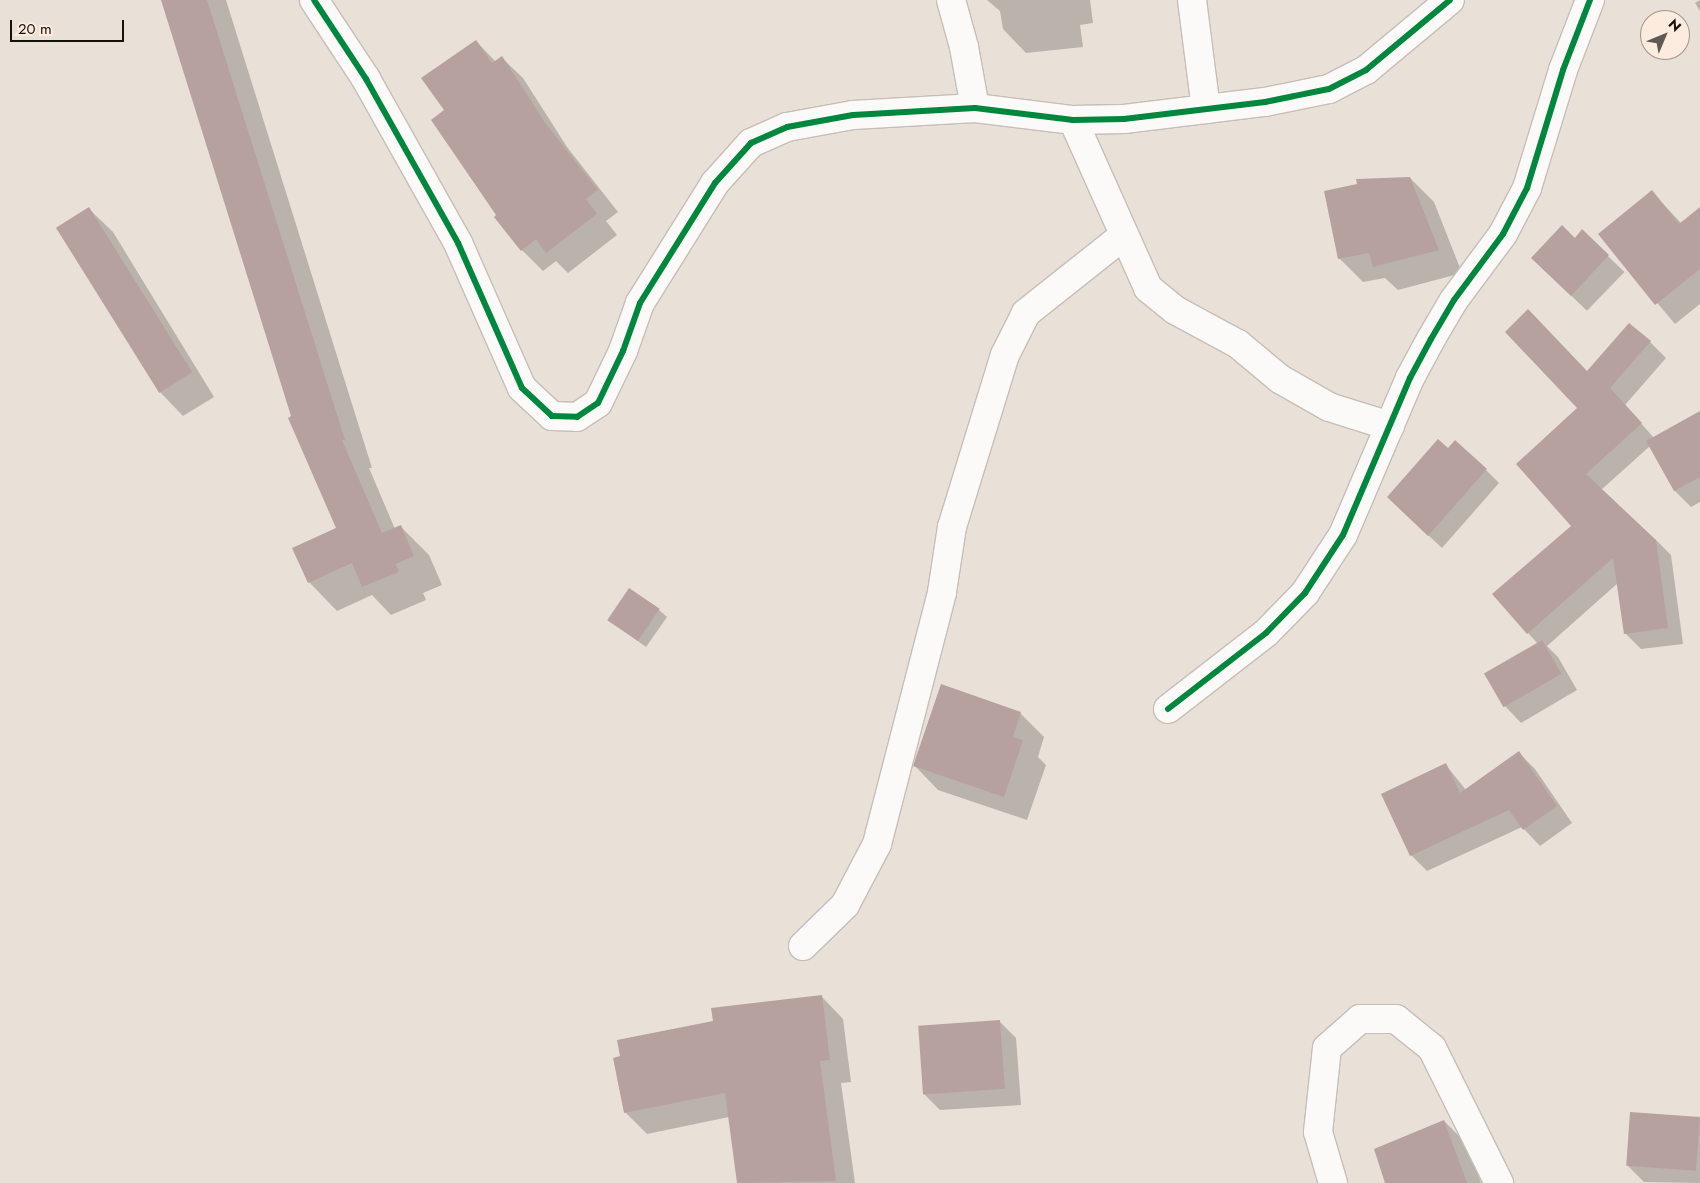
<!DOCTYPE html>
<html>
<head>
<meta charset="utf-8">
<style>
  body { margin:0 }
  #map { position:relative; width:1700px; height:1183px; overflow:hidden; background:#e9e0d8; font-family:Jost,sans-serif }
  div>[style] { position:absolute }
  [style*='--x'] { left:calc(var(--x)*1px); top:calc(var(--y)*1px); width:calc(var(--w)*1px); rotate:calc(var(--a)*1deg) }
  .shadow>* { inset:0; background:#0003; transform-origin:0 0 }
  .building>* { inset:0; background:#b6a19e; transform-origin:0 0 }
  .roads { filter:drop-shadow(1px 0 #c5beb8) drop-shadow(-1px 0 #c5beb8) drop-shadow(0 1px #c5beb8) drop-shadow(0 -1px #c5beb8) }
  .minor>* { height:28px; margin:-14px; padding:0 14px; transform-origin:14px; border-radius:14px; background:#fcfaf9 }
  .cycleway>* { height:6px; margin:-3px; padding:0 3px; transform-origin:3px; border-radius:3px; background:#00873e }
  span { translate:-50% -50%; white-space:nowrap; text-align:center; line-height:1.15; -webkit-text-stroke:5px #fdecde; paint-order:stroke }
  .north { position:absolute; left:1640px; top:10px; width:50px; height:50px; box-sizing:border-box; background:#fdecde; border:1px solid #a1948a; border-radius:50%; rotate:45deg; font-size:14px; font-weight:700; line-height:20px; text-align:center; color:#16110c }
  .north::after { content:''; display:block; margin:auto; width:18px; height:22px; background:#605953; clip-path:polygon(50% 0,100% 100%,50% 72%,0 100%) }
  .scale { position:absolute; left:10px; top:20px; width:114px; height:22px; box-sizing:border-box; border:2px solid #16110c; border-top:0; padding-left:6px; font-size:15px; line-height:18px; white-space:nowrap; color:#16110c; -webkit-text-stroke:4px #fdecde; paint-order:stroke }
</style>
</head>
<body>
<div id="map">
  <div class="shadow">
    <i style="clip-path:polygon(162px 0,226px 0,372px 468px,369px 468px,395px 529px,401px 527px,429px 555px,442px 585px,423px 593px,426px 600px,391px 615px,372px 595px,337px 611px,309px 582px,338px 529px,292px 417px)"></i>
    <i style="clip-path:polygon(987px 0,1090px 0,1093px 23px,1080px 25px,1083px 47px,1026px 53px,1003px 29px,1000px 11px)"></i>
    <i style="clip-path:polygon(1700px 0,1700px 11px,1695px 3px)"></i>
    <i style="clip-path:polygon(476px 41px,496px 62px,502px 58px,523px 78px,567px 147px,618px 212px,606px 221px,617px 235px,568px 273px,556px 261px,543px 271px,522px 250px,498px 215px,446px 111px)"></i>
    <i style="clip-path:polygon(1410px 178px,1434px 202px,1462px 273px,1398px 290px,1385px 278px,1363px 282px,1339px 258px)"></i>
    <i style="clip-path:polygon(1652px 192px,1682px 224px,1700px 209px,1700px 304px,1675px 324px,1599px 234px)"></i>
    <i style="clip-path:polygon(89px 209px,113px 232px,214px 397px,183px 416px,160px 392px)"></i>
    <i style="left:1582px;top:231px;width:59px;height:54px;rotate:44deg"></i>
    <i style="clip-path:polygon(1650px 342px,1666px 358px,1625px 405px,1654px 438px,1700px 413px,1700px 502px,1691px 507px,1675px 491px,1650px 446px,1601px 490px,1633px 537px,1655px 539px,1671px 555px,1683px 644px,1641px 649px,1625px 633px,1618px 583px,1547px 646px,1558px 657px,1577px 690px,1521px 723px,1505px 706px,1538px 644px,1528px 633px,1581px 534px,1579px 408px,1588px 373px)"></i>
    <i style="clip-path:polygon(1448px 450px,1486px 470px,1499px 483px,1442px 548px,1401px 510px)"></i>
    <i style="clip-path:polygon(659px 610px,667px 617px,646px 647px,609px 620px)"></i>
    <i style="clip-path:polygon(1020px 713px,1044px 737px,1038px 757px,1046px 765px,1027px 820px,938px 790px,915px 766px)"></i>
    <i style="clip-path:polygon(1519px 753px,1535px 769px,1572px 823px,1540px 846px,1522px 827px,1427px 871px,1411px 855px,1446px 765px,1466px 790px)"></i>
    <i style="clip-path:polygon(822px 997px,843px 1019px,851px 1082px,841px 1083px,855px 1183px,738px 1183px,729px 1117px,647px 1134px,625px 1112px,714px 1022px)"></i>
    <i style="clip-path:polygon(1000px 1022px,1016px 1038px,1021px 1105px,940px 1110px,924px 1094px)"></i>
    <i style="clip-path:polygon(1700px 1118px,1700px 1183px,1644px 1182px,1628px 1166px)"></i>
    <i style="clip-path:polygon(1444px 1121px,1468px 1145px,1481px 1183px,1387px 1183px)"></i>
  </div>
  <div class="building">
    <i style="clip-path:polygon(161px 0,207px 0,345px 440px,342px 440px,382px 533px,401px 525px,414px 556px,396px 564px,399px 572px,362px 587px,352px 563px,308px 583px,292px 548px,336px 528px,288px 418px,291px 416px)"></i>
    <i style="clip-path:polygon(476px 40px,492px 63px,502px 56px,546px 124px,598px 190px,586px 199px,597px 214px,546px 253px,536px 239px,521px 251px,494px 217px,496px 215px,431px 120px,444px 110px,421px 78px)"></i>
    <i style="clip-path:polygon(1410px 177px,1439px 250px,1373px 267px,1369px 253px,1338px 259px,1324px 191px,1357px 184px,1356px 179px)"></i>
    <i style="clip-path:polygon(1652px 190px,1679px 224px,1700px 207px,1700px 269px,1655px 305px,1598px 234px)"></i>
    <i style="left:89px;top:207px;width:195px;height:39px;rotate:58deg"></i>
    <i style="clip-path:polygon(1562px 225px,1575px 238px,1582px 229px,1609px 255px,1571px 296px,1531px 258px)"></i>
    <i style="clip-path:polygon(1528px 309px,1587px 371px,1629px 323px,1651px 341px,1610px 388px,1642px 423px,1586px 474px,1656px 540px,1668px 628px,1624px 634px,1613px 558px,1527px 634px,1492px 594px,1571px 526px,1516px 464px,1577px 408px,1505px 332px)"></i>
    <i style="clip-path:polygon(1700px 411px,1700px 477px,1674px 491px,1646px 441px)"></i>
    <i style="clip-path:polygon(1438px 439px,1448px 448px,1455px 440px,1487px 469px,1428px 536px,1387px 497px)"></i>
    <i style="left:629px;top:588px;width:37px;height:39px;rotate:34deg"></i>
    <i style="left:1542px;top:640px;width:39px;height:67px;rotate:60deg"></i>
    <i style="clip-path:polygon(941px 684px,1021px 712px,1013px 737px,1023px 740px,1004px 797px,913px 766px)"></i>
    <i style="clip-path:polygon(1519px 751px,1557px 806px,1523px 830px,1509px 810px,1410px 856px,1381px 794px,1446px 763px,1460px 793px)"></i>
    <i style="clip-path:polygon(822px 995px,830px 1060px,820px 1061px,836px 1181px,737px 1183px,725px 1093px,624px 1113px,613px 1058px,620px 1056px,617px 1040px,713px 1021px,711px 1008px)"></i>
    <i style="left:1000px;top:1020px;width:69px;height:82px;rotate:86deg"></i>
    <i style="left:1630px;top:1112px;width:70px;height:54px;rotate:4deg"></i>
    <i style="clip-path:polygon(1444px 1120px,1467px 1183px,1385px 1183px,1374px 1149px)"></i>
  </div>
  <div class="roads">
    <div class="minor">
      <i style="--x:314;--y:0;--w:95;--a:56.6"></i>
      <i style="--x:366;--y:79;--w:188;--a:60.7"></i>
      <i style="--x:458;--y:243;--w:158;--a:66.2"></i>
      <i style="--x:522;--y:388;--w:41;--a:43"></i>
      <i style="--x:552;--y:416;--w:25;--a:2"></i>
      <i style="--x:577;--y:417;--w:25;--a:-34"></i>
      <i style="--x:598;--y:403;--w:58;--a:-64.3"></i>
      <i style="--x:623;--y:351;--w:51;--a:-70.5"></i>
      <i style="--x:640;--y:303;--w:142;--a:-58"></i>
      <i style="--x:715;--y:183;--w:54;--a:-48"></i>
      <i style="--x:751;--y:143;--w:39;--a:-24"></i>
      <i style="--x:787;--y:127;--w:67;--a:-10.3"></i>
      <i style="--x:853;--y:115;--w:122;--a:-3.3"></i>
      <i style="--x:975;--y:108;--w:99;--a:7"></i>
      <i style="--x:1073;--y:120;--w:51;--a:-1.1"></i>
      <i style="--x:1124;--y:119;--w:142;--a:-6.9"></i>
      <i style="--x:1265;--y:102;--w:65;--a:-11.5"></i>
      <i style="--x:1329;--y:89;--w:42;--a:-27.2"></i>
      <i style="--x:1366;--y:70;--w:109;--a:-39.8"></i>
      <i style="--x:951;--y:0;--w:49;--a:74.5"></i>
      <i style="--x:964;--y:47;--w:62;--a:79.8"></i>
      <i style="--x:1192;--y:0;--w:110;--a:82.7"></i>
      <i style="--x:1073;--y:120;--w:184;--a:65.9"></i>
      <i style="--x:1148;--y:288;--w:35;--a:39"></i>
      <i style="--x:1175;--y:310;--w:72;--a:28.4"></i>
      <i style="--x:1238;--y:344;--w:55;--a:39.8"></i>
      <i style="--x:1280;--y:379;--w:56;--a:29.7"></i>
      <i style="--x:1329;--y:407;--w:64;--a:17.3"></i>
      <i style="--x:1168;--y:709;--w:124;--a:-37.8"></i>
      <i style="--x:1266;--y:633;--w:56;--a:-45.7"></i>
      <i style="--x:1305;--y:593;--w:69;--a:-56.8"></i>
      <i style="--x:1343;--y:535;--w:171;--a:-66.9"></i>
      <i style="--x:1410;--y:378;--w:44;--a:-61.7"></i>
      <i style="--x:1431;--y:339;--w:45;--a:-59.5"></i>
      <i style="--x:1454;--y:300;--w:82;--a:-53.4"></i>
      <i style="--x:1503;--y:234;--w:52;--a:-62.4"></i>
      <i style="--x:1527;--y:188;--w:123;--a:-73"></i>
      <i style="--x:1563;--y:70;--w:75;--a:-68.9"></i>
      <i style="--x:803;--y:946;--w:59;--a:-44.3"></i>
      <i style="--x:845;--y:905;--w:69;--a:-62.3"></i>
      <i style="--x:877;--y:844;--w:260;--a:-75.5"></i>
      <i style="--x:942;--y:592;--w:66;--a:-81.3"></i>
      <i style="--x:952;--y:527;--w:180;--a:-72.9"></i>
      <i style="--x:1005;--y:355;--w:47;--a:-63.4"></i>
      <i style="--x:1026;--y:313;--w:124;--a:-38.4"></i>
      <i style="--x:1333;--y:1183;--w:53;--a:-106.4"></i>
      <i style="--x:1318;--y:1132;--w:84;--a:-83.9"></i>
      <i style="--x:1327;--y:1048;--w:44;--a:-41.3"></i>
      <i style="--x:1360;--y:1019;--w:36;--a:0"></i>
      <i style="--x:1396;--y:1019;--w:46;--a:38.9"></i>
      <i style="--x:1432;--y:1048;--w:151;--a:63.6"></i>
    </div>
  </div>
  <div class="cycleway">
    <i style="--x:314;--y:0;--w:95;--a:56.6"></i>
    <i style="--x:366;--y:79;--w:188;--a:60.7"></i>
    <i style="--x:458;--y:243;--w:158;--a:66.2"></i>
    <i style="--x:522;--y:388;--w:41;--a:43"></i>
    <i style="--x:552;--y:416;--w:25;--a:2"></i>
    <i style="--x:577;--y:417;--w:25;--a:-34"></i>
    <i style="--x:598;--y:403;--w:58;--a:-64.3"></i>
    <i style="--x:623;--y:351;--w:51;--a:-70.5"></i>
    <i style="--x:640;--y:303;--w:142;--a:-58"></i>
    <i style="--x:715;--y:183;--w:54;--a:-48"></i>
    <i style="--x:751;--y:143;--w:39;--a:-24"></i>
    <i style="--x:787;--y:127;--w:67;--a:-10.3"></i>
    <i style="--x:853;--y:115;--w:122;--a:-3.3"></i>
    <i style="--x:975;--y:108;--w:99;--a:7"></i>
    <i style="--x:1073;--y:120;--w:51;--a:-1.1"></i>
    <i style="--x:1124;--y:119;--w:142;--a:-6.9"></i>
    <i style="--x:1265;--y:102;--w:65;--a:-11.5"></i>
    <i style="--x:1329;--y:89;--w:42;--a:-27.2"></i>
    <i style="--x:1366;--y:70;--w:109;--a:-39.8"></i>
    <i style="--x:1168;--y:709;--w:124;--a:-37.8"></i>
    <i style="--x:1266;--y:633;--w:56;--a:-45.7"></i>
    <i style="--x:1305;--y:593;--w:69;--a:-56.8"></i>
    <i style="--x:1343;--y:535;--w:171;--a:-66.9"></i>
    <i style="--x:1410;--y:378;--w:44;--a:-61.7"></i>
    <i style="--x:1431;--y:339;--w:45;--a:-59.5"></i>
    <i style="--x:1454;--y:300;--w:82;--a:-53.4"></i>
    <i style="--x:1503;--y:234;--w:52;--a:-62.4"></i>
    <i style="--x:1527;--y:188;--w:123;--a:-73"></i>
    <i style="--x:1563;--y:70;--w:75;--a:-68.9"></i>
  </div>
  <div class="north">N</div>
  <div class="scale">20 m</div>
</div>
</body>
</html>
